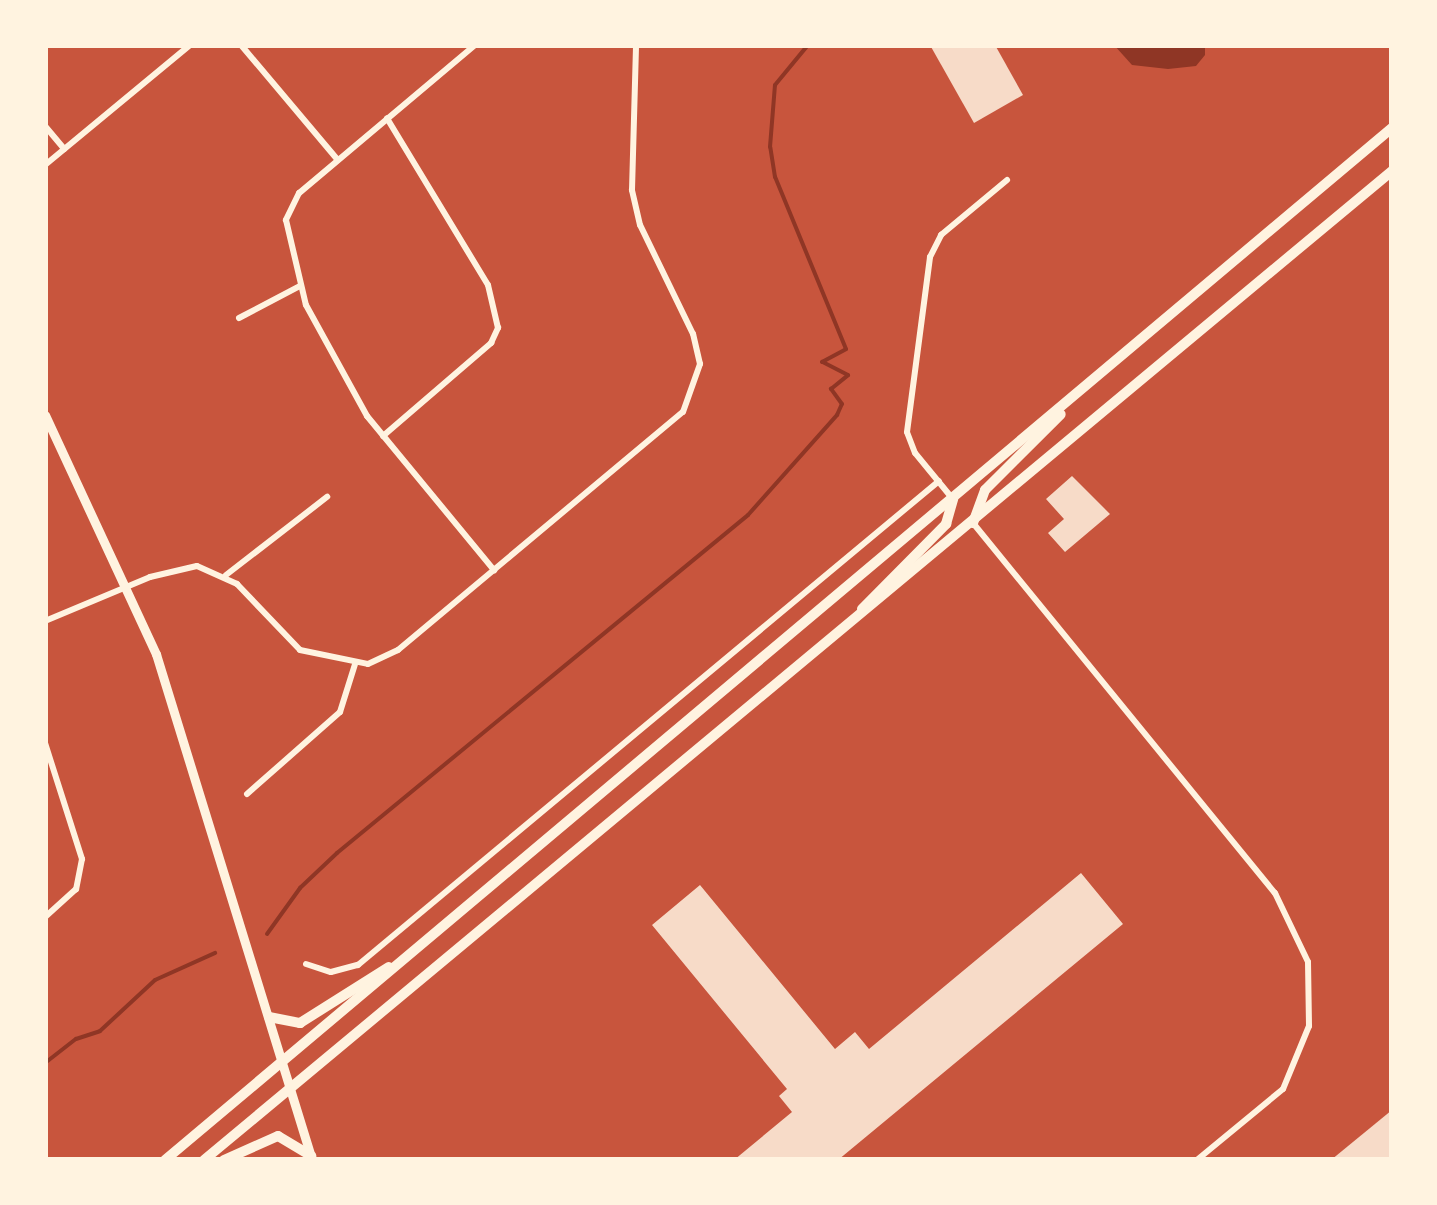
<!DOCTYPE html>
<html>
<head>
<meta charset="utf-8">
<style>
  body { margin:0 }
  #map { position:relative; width:1437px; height:1205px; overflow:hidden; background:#c8553d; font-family:"Varela Round",sans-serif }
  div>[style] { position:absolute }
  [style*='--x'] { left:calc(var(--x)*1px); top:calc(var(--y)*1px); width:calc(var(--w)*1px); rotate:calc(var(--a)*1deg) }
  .water>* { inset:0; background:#8f3625 }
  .stream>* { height:4px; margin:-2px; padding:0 2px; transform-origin:2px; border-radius:2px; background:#8f3625 }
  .building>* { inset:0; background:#f7dbc8 }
  .minor>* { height:6px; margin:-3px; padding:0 3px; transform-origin:3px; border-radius:3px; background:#fff3e0 }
  .secondary>* { height:9px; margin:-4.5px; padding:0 4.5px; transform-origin:4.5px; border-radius:4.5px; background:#fff3e0 }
  .primary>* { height:10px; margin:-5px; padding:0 5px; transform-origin:5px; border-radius:5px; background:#fff3e0 }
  span { translate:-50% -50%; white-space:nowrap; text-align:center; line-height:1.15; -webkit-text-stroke:10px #fff3e0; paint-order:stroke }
  .frame { position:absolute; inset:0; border:48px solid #fff3e0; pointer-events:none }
</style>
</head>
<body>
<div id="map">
  <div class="water">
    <i style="clip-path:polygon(1114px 45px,1205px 45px,1205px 55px,1196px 66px,1168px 69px,1132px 65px)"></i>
  </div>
  <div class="stream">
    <i style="--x:267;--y:934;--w:57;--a:-54.3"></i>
    <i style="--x:300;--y:888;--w:51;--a:-43.4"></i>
    <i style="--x:337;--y:853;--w:532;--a:-39.43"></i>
    <i style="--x:748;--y:515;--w:134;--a:-48.3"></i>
    <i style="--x:837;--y:415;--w:12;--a:-66"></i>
    <i style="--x:842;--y:404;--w:19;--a:-126"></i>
    <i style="--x:831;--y:389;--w:22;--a:-39"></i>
    <i style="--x:848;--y:375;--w:29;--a:-153"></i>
    <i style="--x:822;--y:362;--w:27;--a:-28"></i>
    <i style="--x:846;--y:349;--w:186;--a:-112.4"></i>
    <i style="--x:775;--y:177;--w:30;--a:-99"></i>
    <i style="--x:770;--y:147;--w:62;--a:-85.4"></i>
    <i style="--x:775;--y:85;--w:52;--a:-50.5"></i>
    <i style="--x:45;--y:1063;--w:39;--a:-38"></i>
    <i style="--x:76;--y:1039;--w:25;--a:-18"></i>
    <i style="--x:100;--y:1031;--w:75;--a:-42.8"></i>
    <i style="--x:155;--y:980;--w:66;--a:-24.2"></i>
  </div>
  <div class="building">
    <i style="clip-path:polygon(930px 45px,995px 45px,1023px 95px,974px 123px)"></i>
    <i style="clip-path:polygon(1072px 476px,1110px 514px,1065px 552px,1048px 533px,1064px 519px,1046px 499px)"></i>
    <i style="clip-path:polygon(1081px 873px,1123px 924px,838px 1160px,734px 1160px,792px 1112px,779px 1096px,787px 1089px,652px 925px,700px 885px,835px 1049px,855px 1032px,869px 1049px)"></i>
    <i style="clip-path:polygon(1392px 1110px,1392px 1160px,1331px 1160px)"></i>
  </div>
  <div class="minor">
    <i style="--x:241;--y:45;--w:150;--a:49.9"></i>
    <i style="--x:475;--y:45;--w:230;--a:139.9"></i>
    <i style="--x:299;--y:193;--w:30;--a:116"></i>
    <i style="--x:286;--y:220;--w:87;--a:76.8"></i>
    <i style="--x:306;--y:305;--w:127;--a:61.2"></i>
    <i style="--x:367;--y:416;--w:200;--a:50.5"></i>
    <i style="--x:45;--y:126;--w:30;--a:50"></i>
    <i style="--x:45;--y:165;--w:188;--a:-39.6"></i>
    <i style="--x:239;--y:318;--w:69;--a:-27.7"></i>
    <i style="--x:383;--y:436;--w:143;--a:-40.7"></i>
    <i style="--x:491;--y:343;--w:17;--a:-65"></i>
    <i style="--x:498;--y:328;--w:44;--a:-103.1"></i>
    <i style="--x:488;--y:285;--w:195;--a:-121.2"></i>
    <i style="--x:952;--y:498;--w:58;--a:-129.4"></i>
    <i style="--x:915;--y:453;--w:22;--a:-111"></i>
    <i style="--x:907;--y:432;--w:177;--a:-82.5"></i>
    <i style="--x:930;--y:257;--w:25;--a:-63"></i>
    <i style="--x:941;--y:235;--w:86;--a:-39.8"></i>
    <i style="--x:973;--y:523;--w:478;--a:50.8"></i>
    <i style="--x:1275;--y:893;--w:76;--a:64.4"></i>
    <i style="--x:1308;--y:962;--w:64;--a:89.1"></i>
    <i style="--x:1309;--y:1026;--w:68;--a:112.4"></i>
    <i style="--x:1283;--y:1089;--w:112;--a:140.5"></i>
    <i style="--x:226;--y:575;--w:128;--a:-37.7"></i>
    <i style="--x:45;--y:621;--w:114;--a:-22.7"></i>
    <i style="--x:150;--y:577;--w:48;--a:-13.2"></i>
    <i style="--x:197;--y:566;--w:44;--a:24.2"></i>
    <i style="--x:237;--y:584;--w:91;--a:46.3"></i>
    <i style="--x:300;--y:650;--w:69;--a:11.6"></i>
    <i style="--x:368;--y:664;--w:33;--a:-25"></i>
    <i style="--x:398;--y:650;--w:371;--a:-39.9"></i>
    <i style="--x:683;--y:412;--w:51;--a:-70.5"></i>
    <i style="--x:700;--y:364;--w:31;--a:-103"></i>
    <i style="--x:693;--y:334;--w:121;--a:-115.9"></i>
    <i style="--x:640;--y:225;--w:36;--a:-103"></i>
    <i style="--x:632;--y:190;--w:145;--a:-88.4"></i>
    <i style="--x:45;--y:743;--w:122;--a:72.3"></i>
    <i style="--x:82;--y:859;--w:31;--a:101"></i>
    <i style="--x:76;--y:889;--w:42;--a:137.9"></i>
    <i style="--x:247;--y:794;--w:124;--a:-41.4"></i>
    <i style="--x:340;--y:712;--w:50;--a:-72.6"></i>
    <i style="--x:306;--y:964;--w:26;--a:18"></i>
    <i style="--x:331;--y:972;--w:28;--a:-15"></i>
    <i style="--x:358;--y:965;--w:756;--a:-39.8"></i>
  </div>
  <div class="secondary">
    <i style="--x:45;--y:415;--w:264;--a:65.1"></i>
    <i style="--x:156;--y:654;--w:526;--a:72.87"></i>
  </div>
  <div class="primary">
    <i style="--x:973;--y:523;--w:35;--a:-70"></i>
    <i style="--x:985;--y:490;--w:107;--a:-45"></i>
    <i style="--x:862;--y:609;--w:120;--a:-45.3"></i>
    <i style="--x:946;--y:524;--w:26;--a:-74"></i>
    <i style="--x:269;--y:1017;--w:32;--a:11"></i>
    <i style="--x:300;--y:1023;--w:105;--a:-32.2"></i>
    <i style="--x:165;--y:1160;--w:1603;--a:-40.07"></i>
    <i style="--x:204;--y:1160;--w:1546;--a:-39.78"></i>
    <i style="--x:224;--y:1160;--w:59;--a:-24"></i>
    <i style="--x:278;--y:1136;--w:39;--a:31"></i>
  </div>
  <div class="frame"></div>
</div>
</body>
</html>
